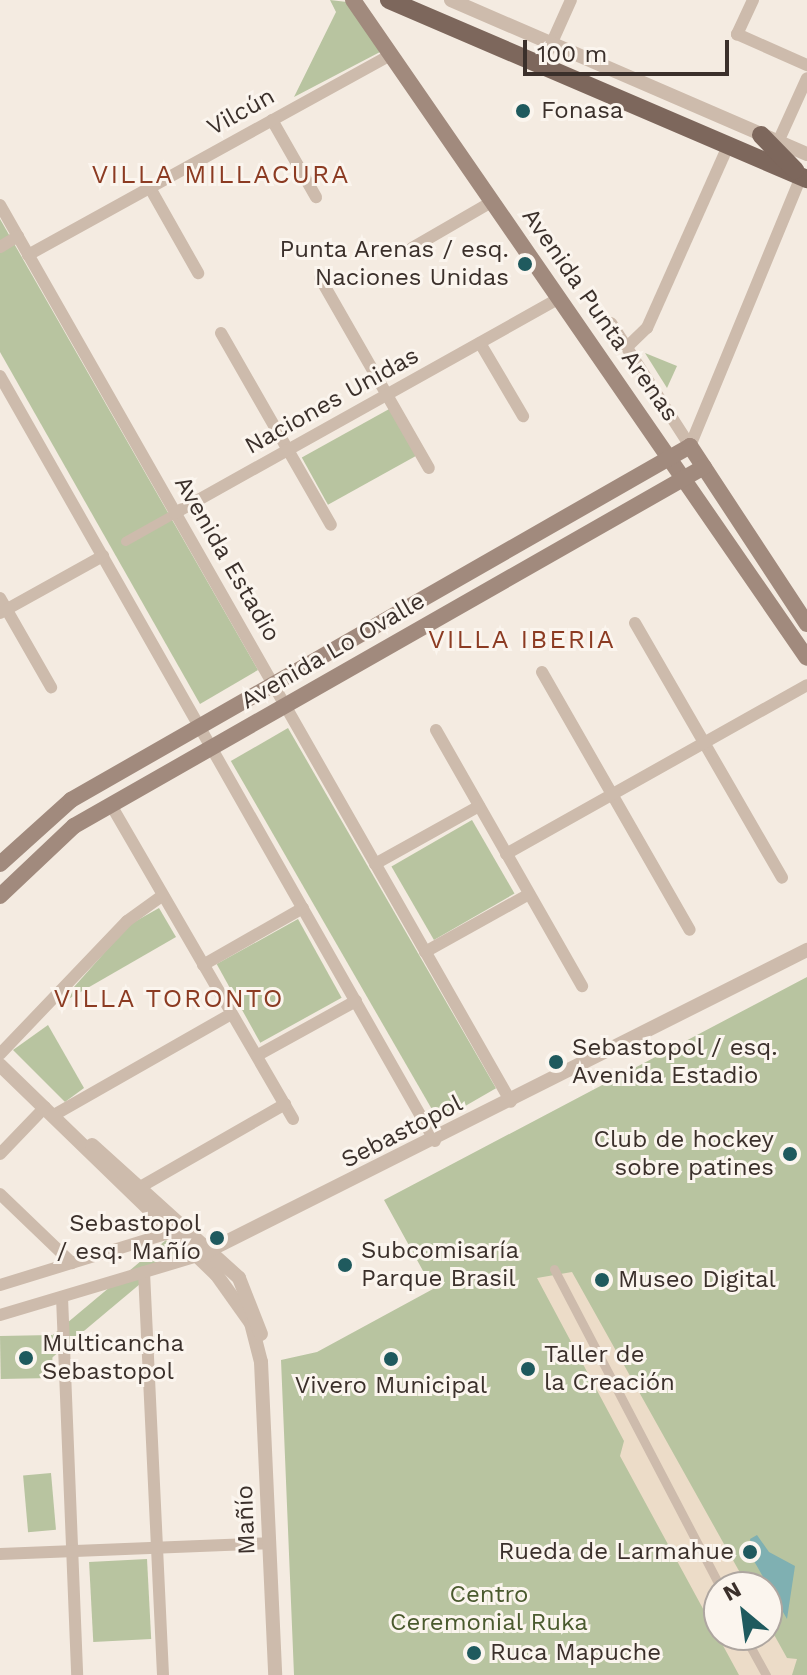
<!DOCTYPE html>
<html>
<head>
<meta charset="utf-8">
<style>
  body { margin:0 }
  #map { position:relative; width:807px; height:1675px; overflow:hidden; background:#f4ebe1; font-family:"Work Sans",sans-serif }
  div>[style] { position:absolute }
  [style*='--x'] { left:calc(var(--x)*1px); top:calc(var(--y)*1px); width:calc(var(--w)*1px); rotate:calc(var(--a)*1deg) }
  .green>* { inset:0; background:#b8c4a0; transform-origin:0 0 }
  .plaza>* { inset:0; background:#ecdcc8 }
  .water>* { inset:0; background:#7fb0b2 }
  .pedestrian>* { height:9px; margin:-4.5px; padding:0 4.5px; transform-origin:4.5px; border-radius:4.5px; background:#cdbbac }
  .minor>* { height:12px; margin:-6px; padding:0 6px; transform-origin:6px; border-radius:6px; background:#cdbbac }
  .tertiary>* { height:14px; margin:-7px; padding:0 7px; transform-origin:7px; border-radius:7px; background:#cdbbac }
  .secondary>* { height:16px; margin:-8px; padding:0 8px; transform-origin:8px; border-radius:8px; background:#a18a7d }
  .primary>* { height:18px; margin:-9px; padding:0 9px; transform-origin:9px; border-radius:9px; background:#7d675c }
  .dots>* { width:22px; height:22px; translate:-50% -50%; box-sizing:border-box; border:4px solid #fbf5ee; border-radius:50% }
  span { translate:-50% -50%; white-space:nowrap; text-align:center; line-height:1.15; -webkit-text-stroke:6px #fbf5ee; paint-order:stroke }
  .poi-label { font-size:24px; color:#3b302b }
  .left { translate:0 -50%; text-align:left }
  .right { translate:-100% -50%; text-align:right }
  .street-label { font-size:24px; color:#3b302b }
  .park-label { font-size:24px; color:#4a5a2e }
  .neighbourhood-label { font-size:26px; color:#8c3b22; letter-spacing:2px }
  .north { position:absolute; left:703px; top:1571px; width:80px; height:80px; box-sizing:border-box; background:#fbf5ee; border:2px solid #aea6a0; border-radius:50%; rotate:331deg; font-size:22px; font-weight:700; line-height:32px; text-align:center; color:#3b302b }
  .north::after { content:''; display:block; margin:auto; width:28px; height:36px; background:#1f5a5e; clip-path:polygon(50% 0,100% 100%,50% 72%,0 100%) }
  .scale { position:absolute; left:523px; top:40px; width:206px; height:36px; box-sizing:border-box; border:4px solid #3b302b; border-top:0; padding-left:10px; font-size:24px; line-height:28px; white-space:nowrap; color:#3b302b; -webkit-text-stroke:6px #fbf5ee; paint-order:stroke }
</style>
</head>
<body>
<div id="map">
  <div class="green">
    <i style="clip-path:polygon(330px 0,347px 2px,380px 52px,294px 97px,336px 12px)"></i>
    <i style="clip-path:polygon(0 219px,258px 670px,200px 704px,0 352px)"></i>
    <i style="clip-path:polygon(645px 353px,677px 366px,667px 388px)"></i>
    <i style="left:391px;top:408px;width:54px;height:102px;rotate:61deg"></i>
    <i style="left:288px;top:728px;width:416px;height:66px;rotate:60deg"></i>
    <i style="left:472px;top:820px;width:85px;height:93px;rotate:60deg"></i>
    <i style="clip-path:polygon(159px 908px,176px 937px,58px 1005px,129px 925px)"></i>
    <i style="left:298px;top:919px;width:90px;height:93px;rotate:61deg"></i>
    <i style="clip-path:polygon(evenodd,807px 977px,807px 1675px,294px 1675px,281px 1360px,317px 1352px,433px 1289px,384px 1200px,807px 977px,719px 1587px,767px 1587px,767px 1635px,719px 1635px,719px 1587px)"></i>
    <i style="clip-path:polygon(48px 1025px,84px 1088px,65px 1102px,13px 1050px)"></i>
    <i style="left:166px;top:1240px;width:17px;height:174px;rotate:50deg"></i>
    <i style="left:52px;top:1335px;width:43px;height:52px;rotate:89deg"></i>
    <i style="left:51px;top:1473px;width:57px;height:28px;rotate:85deg"></i>
    <i style="left:147px;top:1559px;width:80px;height:58px;rotate:87deg"></i>
  </div>
  <div class="plaza">
    <i style="clip-path:polygon(572px 1272px,748px 1587px,719px 1587px,719px 1635px,767px 1635px,767px 1622px,787px 1658px,797px 1659px,792px 1675px,739px 1675px,620px 1456px,624px 1441px,537px 1278px)"></i>
  </div>
  <div class="water">
    <i style="clip-path:polygon(757px 1535px,769px 1552px,795px 1566px,787px 1619px,754px 1561px,750px 1539px)"></i>
  </div>
  <div class="pedestrian">
    <i style="--x:125;--y:541;--w:57;--a:-29.2"></i>
    <i style="--x:554;--y:1269;--w:359;--a:62.4"></i>
    <i style="--x:744;--y:1635;--w:46;--a:61.2"></i>
  </div>
  <div class="minor">
    <i style="--x:753;--y:0;--w:38;--a:115"></i>
    <i style="--x:737;--y:34;--w:77;--a:23.9"></i>
    <i style="--x:541;--y:67;--w:73;--a:-65.9"></i>
    <i style="--x:272;--y:120;--w:89;--a:60.3"></i>
    <i style="--x:778;--y:142;--w:70;--a:-65.6"></i>
    <i style="--x:150;--y:188;--w:98;--a:60.5"></i>
    <i style="--x:0;--y:205;--w:1032;--a:60.33"></i>
    <i style="--x:0;--y:247;--w:21;--a:-31"></i>
    <i style="--x:412;--y:248;--w:94;--a:-30.1"></i>
    <i style="--x:28;--y:255;--w:414;--a:-28.9"></i>
    <i style="--x:320;--y:278;--w:219;--a:60.2"></i>
    <i style="--x:611;--y:323;--w:146;--a:57.3"></i>
    <i style="--x:221;--y:333;--w:221;--a:60.2"></i>
    <i style="--x:480;--y:343;--w:85;--a:59.5"></i>
    <i style="--x:627;--y:347;--w:28;--a:-44"></i>
    <i style="--x:647;--y:328;--w:199;--a:-66"></i>
    <i style="--x:0;--y:376;--w:880;--a:60.38"></i>
    <i style="--x:690;--y:446;--w:291;--a:-67.6"></i>
    <i style="--x:175;--y:513;--w:440;--a:-29.2"></i>
    <i style="--x:0;--y:598;--w:103;--a:60.2"></i>
    <i style="--x:0;--y:613;--w:118;--a:-29"></i>
    <i style="--x:635;--y:623;--w:294;--a:60"></i>
    <i style="--x:542;--y:672;--w:297;--a:60.2"></i>
    <i style="--x:436;--y:730;--w:295;--a:60.3"></i>
    <i style="--x:111;--y:805;--w:363;--a:59.9"></i>
    <i style="--x:506;--y:854;--w:345;--a:-29.3"></i>
    <i style="--x:375;--y:864;--w:119;--a:-29.1"></i>
    <i style="--x:425;--y:952;--w:119;--a:-29.1"></i>
    <i style="--x:203;--y:965;--w:115;--a:-29.7"></i>
    <i style="--x:0;--y:1054;--w:184;--a:-46.3"></i>
    <i style="--x:127;--y:921;--w:44;--a:-35.8"></i>
    <i style="--x:258;--y:1055;--w:112;--a:-28.9"></i>
    <i style="--x:54;--y:1115;--w:204;--a:-29.7"></i>
    <i style="--x:0;--y:1154;--w:65;--a:-46.2"></i>
    <i style="--x:142;--y:1186;--w:165;--a:-29.8"></i>
    <i style="--x:0;--y:1194;--w:100;--a:43.8"></i>
    <i style="--x:144;--y:1272;--w:403;--a:87.3"></i>
    <i style="--x:0;--y:1285;--w:180;--a:-17.1"></i>
    <i style="--x:62;--y:1297;--w:378;--a:87.7"></i>
    <i style="--x:0;--y:1315;--w:207;--a:-16.6"></i>
    <i style="--x:0;--y:1554;--w:270;--a:-2.3"></i>
  </div>
  <div class="tertiary">
    <i style="--x:451;--y:0;--w:388;--a:23.4"></i>
    <i style="--x:0;--y:1065;--w:301;--a:44.1"></i>
    <i style="--x:216;--y:1274;--w:60;--a:54.5"></i>
    <i style="--x:251;--y:1323;--w:40;--a:75.6"></i>
    <i style="--x:261;--y:1362;--w:313;--a:87.4"></i>
    <i style="--x:92;--y:1145;--w:198;--a:42.1"></i>
    <i style="--x:239;--y:1278;--w:60;--a:68.6"></i>
    <i style="--x:198;--y:1256;--w:682;--a:-26.68"></i>
  </div>
  <div class="secondary">
    <i style="--x:353;--y:0;--w:799;--a:55.4"></i>
    <i style="--x:0;--y:864;--w:96;--a:-42"></i>
    <i style="--x:71;--y:800;--w:713;--a:-29.76"></i>
    <i style="--x:690;--y:446;--w:213;--a:56.7"></i>
    <i style="--x:0;--y:896;--w:102;--a:-43.4"></i>
    <i style="--x:74;--y:826;--w:725;--a:-29.68"></i>
  </div>
  <div class="primary">
    <i style="--x:389;--y:0;--w:455;--a:23.2"></i>
    <i style="--x:761;--y:135;--w:49;--a:45.8"></i>
  </div>
  <div class="dots">
    <i style="left:523px;top:111px;background:#1f5a5e"></i>
    <i style="left:525px;top:264px;background:#1f5a5e"></i>
    <i style="left:556px;top:1062px;background:#1f5a5e"></i>
    <i style="left:790px;top:1154px;background:#1f5a5e"></i>
    <i style="left:217px;top:1238px;background:#1f5a5e"></i>
    <i style="left:345px;top:1265px;background:#1f5a5e"></i>
    <i style="left:602px;top:1280px;background:#1f5a5e"></i>
    <i style="left:26px;top:1358px;background:#1f5a5e"></i>
    <i style="left:391px;top:1359px;background:#1f5a5e"></i>
    <i style="left:528px;top:1369px;background:#1f5a5e"></i>
    <i style="left:750px;top:1552px;background:#1f5a5e"></i>
    <i style="left:474px;top:1653px;background:#1f5a5e"></i>
  </div>
  <div class="poi-label">
    <span class="left" style="left:541px;top:111px">Fonasa</span>
    <span class="right" style="left:509px;top:264px">Punta Arenas / esq.<br>Naciones Unidas</span>
    <span class="left" style="left:572px;top:1062px">Sebastopol / esq.<br>Avenida Estadio</span>
    <span class="right" style="left:774px;top:1154px">Club de hockey<br>sobre patines</span>
    <span class="right" style="left:201px;top:1238px">Sebastopol<br>/ esq. Mañío</span>
    <span class="left" style="left:361px;top:1265px">Subcomisaría<br>Parque Brasil</span>
    <span class="left" style="left:618px;top:1280px">Museo Digital</span>
    <span class="left" style="left:42px;top:1358px">Multicancha<br>Sebastopol</span>
    <span class="left" style="left:544px;top:1369px">Taller de<br>la Creación</span>
    <span style="left:391px;top:1386px">Vivero Municipal</span>
    <span class="right" style="left:734px;top:1552px">Rueda de Larmahue</span>
    <span class="left" style="left:490px;top:1653px">Ruca Mapuche</span>
  </div>
  <div class="street-label">
    <span style="left:241px;top:112px;rotate:-29deg">Vilcún</span>
    <span style="left:600px;top:315px;rotate:55deg">Avenida Punta Arenas</span>
    <span style="left:332px;top:401px;rotate:-29deg">Naciones Unidas</span>
    <span style="left:227px;top:559px;rotate:60deg">Avenida Estadio</span>
    <span style="left:333px;top:651px;rotate:-30deg">Avenida Lo Ovalle</span>
    <span style="left:402px;top:1132px;rotate:-27deg">Sebastopol</span>
    <span style="left:246px;top:1520px;rotate:-92deg">Mañío</span>
  </div>
  <div class="park-label">
    <span style="left:489px;top:1609px">Centro<br>Ceremonial Ruka</span>
  </div>
  <div class="neighbourhood-label">
    <span style="left:221px;top:175px">VILLA MILLACURA</span>
    <span style="left:522px;top:640px">VILLA IBERIA</span>
    <span style="left:169px;top:999px">VILLA TORONTO</span>
  </div>
  <div class="north">N</div>
  <div class="scale">100 m</div>
</div>
</body>
</html>
